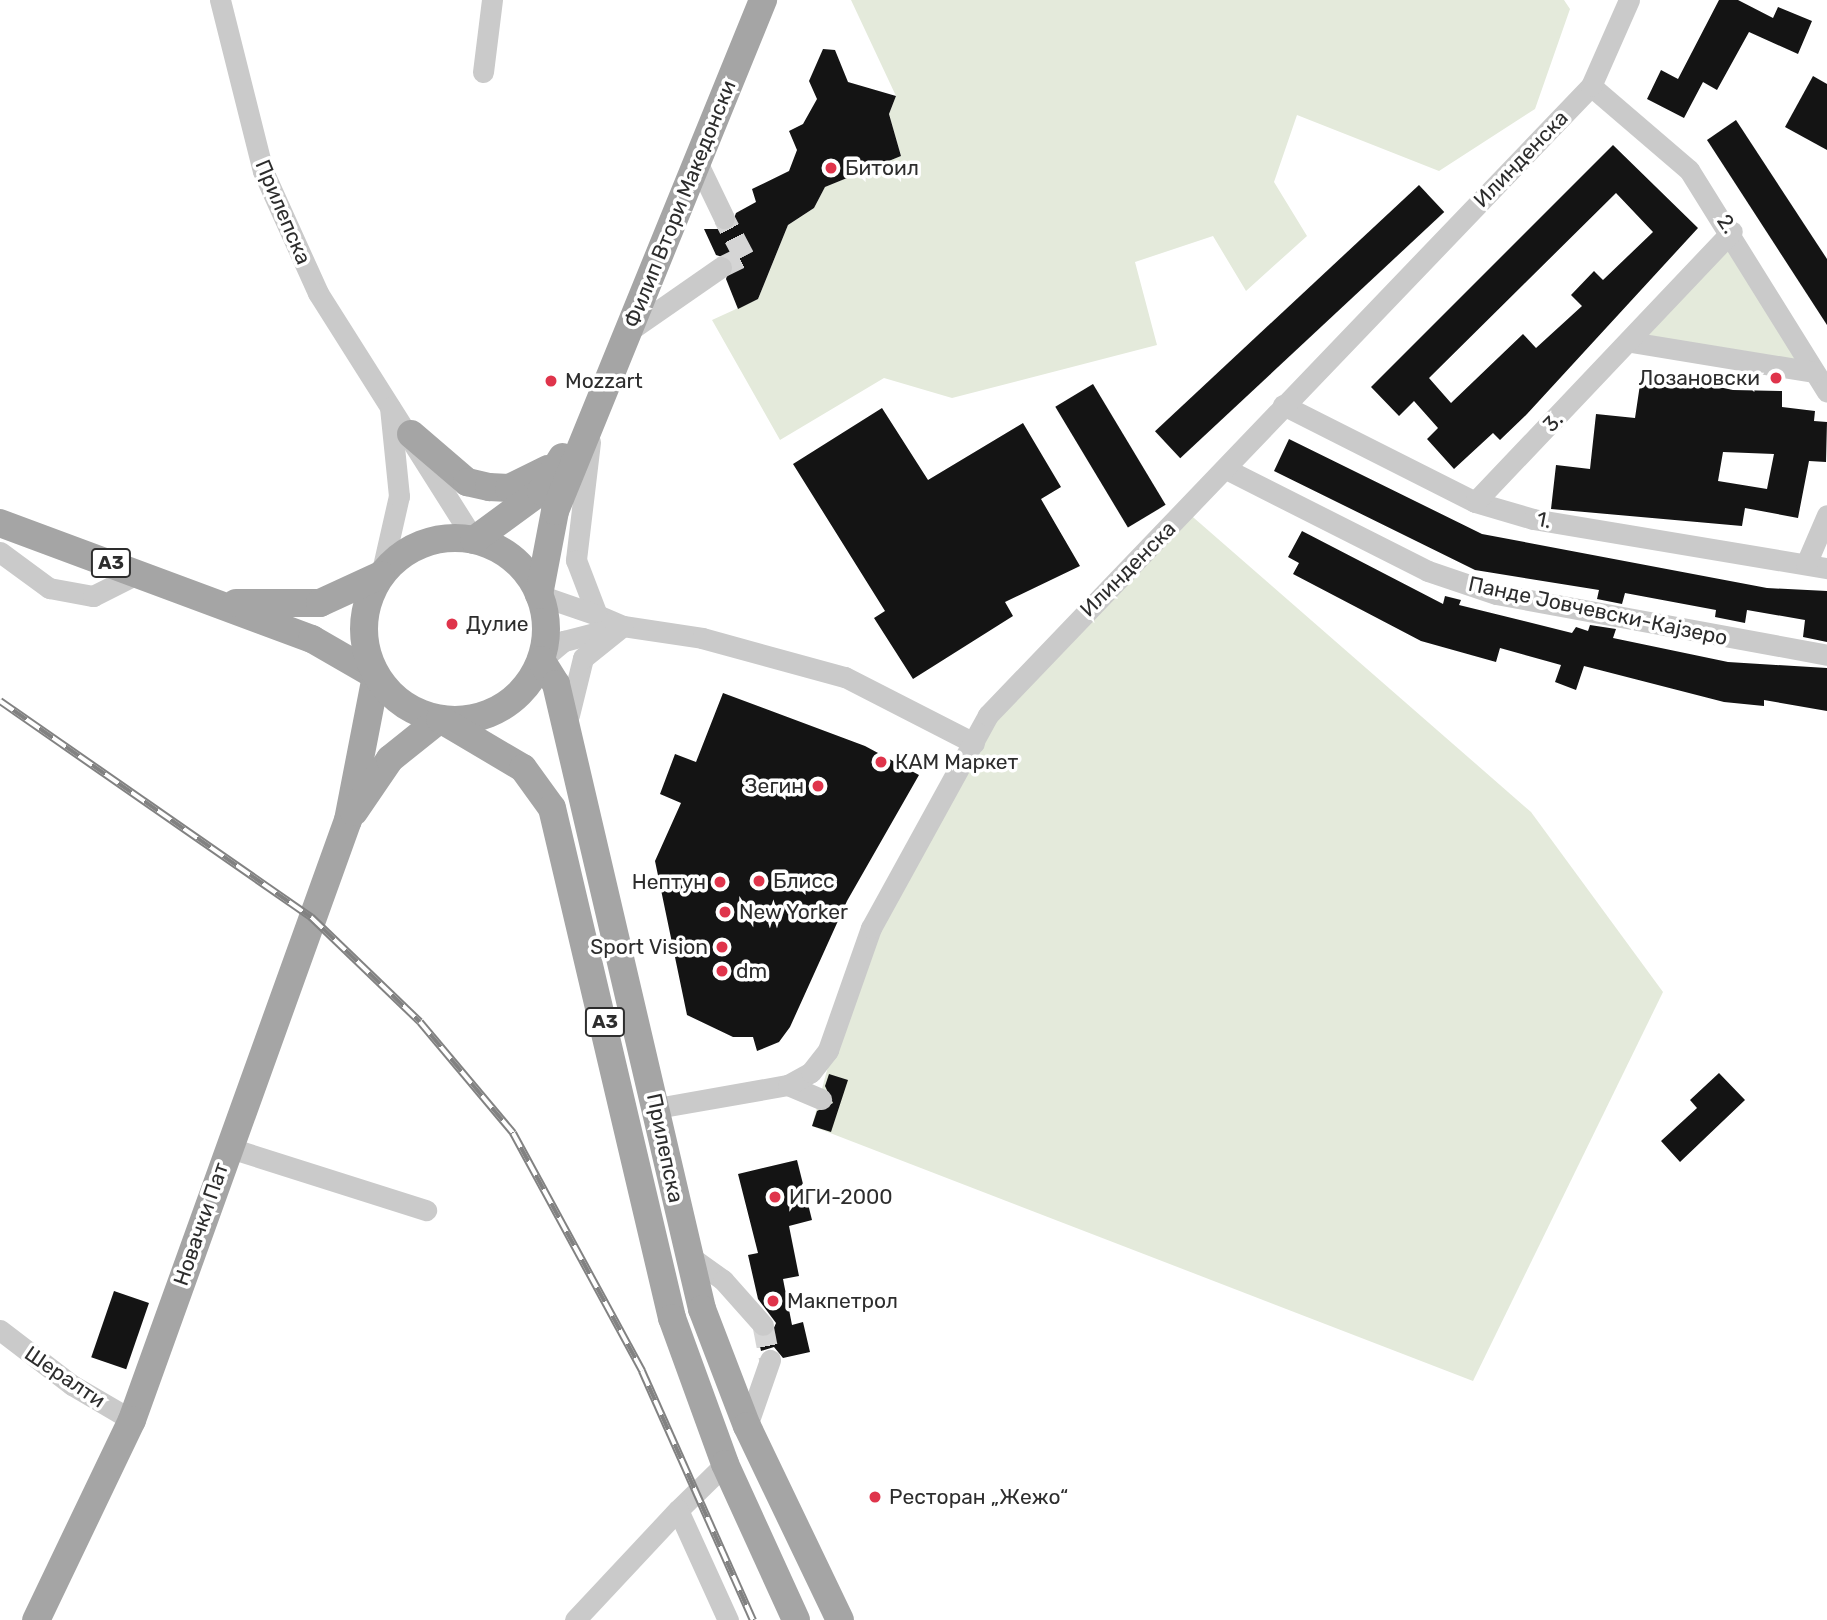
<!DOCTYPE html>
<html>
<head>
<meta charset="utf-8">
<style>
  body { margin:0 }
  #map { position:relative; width:1827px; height:1620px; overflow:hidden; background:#fff; font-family:Rubik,sans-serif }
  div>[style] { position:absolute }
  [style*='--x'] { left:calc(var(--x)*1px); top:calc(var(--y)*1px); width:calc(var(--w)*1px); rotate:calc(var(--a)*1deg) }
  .green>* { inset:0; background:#e4eadb }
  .building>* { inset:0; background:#141414; transform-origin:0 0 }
  .minor-tunnel>* { height:21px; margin-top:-10.5px; transform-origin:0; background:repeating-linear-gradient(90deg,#d5d5d5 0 21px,transparent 0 31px) }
  .minor>* { height:21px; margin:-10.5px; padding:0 10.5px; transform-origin:10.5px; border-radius:10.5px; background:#cacaca }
  .major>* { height:28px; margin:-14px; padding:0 14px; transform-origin:14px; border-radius:14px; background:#a5a5a5 }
  .major>.ring { margin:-14px; padding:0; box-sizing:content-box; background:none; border:28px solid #a5a5a5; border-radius:50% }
  .rail>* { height:8px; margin-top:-4px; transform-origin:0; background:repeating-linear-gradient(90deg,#fff 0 16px,#828282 0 32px); box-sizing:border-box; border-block:2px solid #828282 }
  .dots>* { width:19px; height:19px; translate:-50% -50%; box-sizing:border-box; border:4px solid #fff; border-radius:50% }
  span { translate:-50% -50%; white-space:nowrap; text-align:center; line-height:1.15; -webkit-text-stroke:7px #fff; paint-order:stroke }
  .shield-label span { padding:2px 5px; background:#fff; border:2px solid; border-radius:5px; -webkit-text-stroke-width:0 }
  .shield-label { font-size:19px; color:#2d2d2d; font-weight:700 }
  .street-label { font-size:21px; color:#2d2d2d }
  .poi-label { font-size:21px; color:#2d2d2d }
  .left { translate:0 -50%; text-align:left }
  .right { translate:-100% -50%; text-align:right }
</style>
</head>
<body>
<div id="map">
  <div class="green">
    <i style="clip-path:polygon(851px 0,1564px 0,1570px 9px,1535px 109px,1439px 171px,1297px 115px,1274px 182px,1307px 236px,1246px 291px,1213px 236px,1135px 262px,1157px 345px,952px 398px,884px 378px,780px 440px,712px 320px,758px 299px,788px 225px,814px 208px,825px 187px,901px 156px,889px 114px,896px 96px)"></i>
    <i style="clip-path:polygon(1732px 231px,1814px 372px,1631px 342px)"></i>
    <i style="clip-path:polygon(1186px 511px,1531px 812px,1663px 992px,1473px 1381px,812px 1126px,855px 966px,988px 715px)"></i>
  </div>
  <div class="building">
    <i style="clip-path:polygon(1719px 0,1738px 0,1773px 18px,1778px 7px,1812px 21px,1798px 54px,1749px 32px,1717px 90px,1703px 82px,1684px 118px,1647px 99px,1661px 70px,1678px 79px)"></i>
    <i style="clip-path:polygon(823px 49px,835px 50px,848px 82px,896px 96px,889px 114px,901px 156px,825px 187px,814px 208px,788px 225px,758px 299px,738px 309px,726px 279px,732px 260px,716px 255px,704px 229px,730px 229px,736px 213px,756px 202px,752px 189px,789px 171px,797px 150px,789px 131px,803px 124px,817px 99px,809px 81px)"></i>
    <i style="clip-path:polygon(1813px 76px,1827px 84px,1827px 150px,1785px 127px)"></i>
    <i style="clip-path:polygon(1736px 120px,1827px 259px,1827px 325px,1707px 140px)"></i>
    <i style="clip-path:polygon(evenodd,1613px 145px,1698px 228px,1527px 414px,1500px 440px,1493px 433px,1454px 469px,1427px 439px,1438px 428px,1414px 401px,1399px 416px,1371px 387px,1613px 145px,1616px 193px,1653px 232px,1603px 280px,1594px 271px,1571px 295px,1582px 306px,1536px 348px,1523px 334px,1451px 403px,1429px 378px,1616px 193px)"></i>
    <i style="left:1419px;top:185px;width:37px;height:361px;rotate:47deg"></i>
    <i style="clip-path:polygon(evenodd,1642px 371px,1733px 390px,1782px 391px,1782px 407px,1815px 411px,1814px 421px,1827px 422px,1826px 462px,1809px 461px,1798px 518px,1745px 508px,1742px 526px,1551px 509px,1556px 465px,1590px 469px,1596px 414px,1635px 418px,1642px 371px,1723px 452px,1774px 454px,1767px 489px,1718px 481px,1723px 452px)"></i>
    <i style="left:1093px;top:384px;width:141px;height:44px;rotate:59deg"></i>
    <i style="clip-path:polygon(882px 408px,928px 480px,1023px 423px,1061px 487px,1041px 499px,1080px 566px,1005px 602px,1013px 616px,913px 679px,874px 618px,885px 611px,793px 464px)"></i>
    <i style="clip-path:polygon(1289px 439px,1482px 534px,1767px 588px,1827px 591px,1827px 642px,1803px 637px,1805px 620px,1747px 610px,1745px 623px,1715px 617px,1716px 610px,1625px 593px,1622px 604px,1597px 599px,1599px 590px,1475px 570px,1274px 471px)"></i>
    <i style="clip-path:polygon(1302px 531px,1443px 604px,1445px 596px,1461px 600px,1459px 605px,1572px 633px,1576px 627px,1588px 631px,1590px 625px,1616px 629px,1613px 638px,1728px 662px,1827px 668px,1827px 711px,1764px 700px,1764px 706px,1724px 702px,1584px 666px,1576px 690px,1555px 682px,1561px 665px,1500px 648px,1496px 662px,1421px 641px,1293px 574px,1299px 563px,1288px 557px)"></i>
    <i style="clip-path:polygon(723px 693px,865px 746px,919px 775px,847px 901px,790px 1027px,779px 1042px,757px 1051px,753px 1037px,733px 1037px,687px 1015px,655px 861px,681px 803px,660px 794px,675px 754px,696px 762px)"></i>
    <i style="clip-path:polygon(1719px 1073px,1745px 1100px,1680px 1162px,1661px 1141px,1697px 1108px,1690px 1100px)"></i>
    <i style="clip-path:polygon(829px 1074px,848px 1080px,831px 1132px,812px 1126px,817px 1111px,833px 1103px,825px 1086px)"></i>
    <i style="clip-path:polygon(797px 1160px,812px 1220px,789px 1226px,799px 1276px,783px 1279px,792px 1325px,803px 1322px,810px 1352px,783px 1358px,774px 1347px,761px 1351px,758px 1337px,771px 1335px,776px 1323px,758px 1299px,748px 1255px,758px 1253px,738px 1174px)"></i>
    <i style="left:114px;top:1291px;width:37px;height:70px;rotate:19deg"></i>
  </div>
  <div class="minor-tunnel">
    <i style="--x:721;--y:267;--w:25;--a:-26"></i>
    <i style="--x:744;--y:256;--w:43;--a:-117.8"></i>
    <i style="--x:763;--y:1325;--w:36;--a:79"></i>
  </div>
  <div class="minor">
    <i style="--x:220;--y:0;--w:176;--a:75.9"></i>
    <i style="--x:263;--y:171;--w:134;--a:65.7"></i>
    <i style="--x:318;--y:293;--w:292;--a:57.7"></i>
    <i style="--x:483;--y:72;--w:73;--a:-82.9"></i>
    <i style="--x:1591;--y:86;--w:129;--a:40.6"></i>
    <i style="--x:1689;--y:170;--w:261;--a:58.1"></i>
    <i style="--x:698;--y:164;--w:60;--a:64.3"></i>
    <i style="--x:629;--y:331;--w:112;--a:-34.8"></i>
    <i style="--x:1631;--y:342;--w:185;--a:9.3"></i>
    <i style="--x:1283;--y:405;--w:215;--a:26.8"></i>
    <i style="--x:1475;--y:502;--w:60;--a:16.3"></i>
    <i style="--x:1533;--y:519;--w:298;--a:9.5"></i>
    <i style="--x:590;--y:442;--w:119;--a:96.8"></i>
    <i style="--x:576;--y:560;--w:59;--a:69.1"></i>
    <i style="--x:597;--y:615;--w:28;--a:23"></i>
    <i style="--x:623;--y:626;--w:80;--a:8.6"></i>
    <i style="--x:702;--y:638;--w:148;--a:15.3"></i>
    <i style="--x:845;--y:677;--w:145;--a:27.1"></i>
    <i style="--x:1226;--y:469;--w:226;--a:26.8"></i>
    <i style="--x:1428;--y:571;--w:72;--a:18.7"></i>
    <i style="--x:1496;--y:594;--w:337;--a:10.4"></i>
    <i style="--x:1475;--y:502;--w:373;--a:-46.5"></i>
    <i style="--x:0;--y:552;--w:61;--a:36.3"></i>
    <i style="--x:49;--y:588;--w:45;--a:10.3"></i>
    <i style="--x:93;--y:596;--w:51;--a:-26.6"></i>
    <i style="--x:1806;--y:564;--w:53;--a:-66.8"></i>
    <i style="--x:381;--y:575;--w:81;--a:-77.2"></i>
    <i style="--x:399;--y:496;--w:89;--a:-95.8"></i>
    <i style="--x:539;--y:595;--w:61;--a:19"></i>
    <i style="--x:541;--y:660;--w:30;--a:-40"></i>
    <i style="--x:564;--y:641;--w:52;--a:-14.6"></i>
    <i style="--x:569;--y:715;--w:59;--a:-76.2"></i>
    <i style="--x:583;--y:658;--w:51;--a:-38.7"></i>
    <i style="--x:788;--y:1085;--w:36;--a:23"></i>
    <i style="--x:657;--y:1108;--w:133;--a:-10"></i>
    <i style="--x:788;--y:1085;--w:26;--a:-29"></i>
    <i style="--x:811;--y:1072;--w:28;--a:-52"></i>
    <i style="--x:828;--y:1050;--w:129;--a:-70.6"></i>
    <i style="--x:871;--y:928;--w:243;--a:-61.2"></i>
    <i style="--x:988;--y:715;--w:871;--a:-46.21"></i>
    <i style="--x:1591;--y:86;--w:94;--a:-66.2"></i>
    <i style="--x:227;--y:1147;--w:209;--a:17.6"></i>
    <i style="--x:688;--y:1255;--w:43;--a:35.5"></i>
    <i style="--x:723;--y:1280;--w:60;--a:48.4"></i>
    <i style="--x:0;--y:1330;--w:91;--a:37.4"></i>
    <i style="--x:72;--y:1385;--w:69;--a:30.3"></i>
    <i style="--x:747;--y:1426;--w:70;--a:-70.8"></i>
    <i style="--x:725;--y:1464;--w:66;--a:135.6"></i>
    <i style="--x:678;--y:1510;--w:121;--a:65.6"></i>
    <i style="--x:575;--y:1620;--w:151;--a:-46.9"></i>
  </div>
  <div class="major">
    <i style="--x:411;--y:434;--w:74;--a:40.6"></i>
    <i style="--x:467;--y:482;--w:23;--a:13"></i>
    <i style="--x:489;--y:487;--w:20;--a:3"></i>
    <i style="--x:509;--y:488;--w:43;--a:-26"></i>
    <i style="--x:0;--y:523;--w:333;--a:20.4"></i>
    <i style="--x:312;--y:639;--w:74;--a:30"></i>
    <i style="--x:376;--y:676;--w:147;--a:101"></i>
    <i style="--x:348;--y:820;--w:638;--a:109.8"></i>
    <i style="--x:132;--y:1420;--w:222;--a:115.6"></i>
    <i class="ring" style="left:364px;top:538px;width:154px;height:154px"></i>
    <i style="--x:474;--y:540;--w:83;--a:-36.2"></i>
    <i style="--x:541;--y:491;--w:40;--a:-58"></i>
    <i style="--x:539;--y:595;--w:86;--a:-79.2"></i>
    <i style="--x:555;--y:511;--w:552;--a:-67.85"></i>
    <i style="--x:236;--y:603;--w:84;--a:0"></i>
    <i style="--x:320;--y:603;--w:67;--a:-24.7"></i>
    <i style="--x:541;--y:660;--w:28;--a:58"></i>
    <i style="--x:556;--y:684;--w:642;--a:76.85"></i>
    <i style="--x:702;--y:1309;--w:125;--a:69"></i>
    <i style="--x:747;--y:1426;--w:215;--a:64.4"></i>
    <i style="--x:354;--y:812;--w:64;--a:-55.8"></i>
    <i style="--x:390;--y:759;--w:64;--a:-38.7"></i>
    <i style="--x:440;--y:719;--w:96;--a:30.6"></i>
    <i style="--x:523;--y:768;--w:49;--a:54.1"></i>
    <i style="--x:552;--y:808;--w:524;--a:76.76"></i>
    <i style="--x:672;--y:1318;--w:155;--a:70"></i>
    <i style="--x:725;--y:1464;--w:171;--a:65.5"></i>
  </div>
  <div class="rail">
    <i style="--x:0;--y:701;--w:379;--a:34.8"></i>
    <i style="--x:311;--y:917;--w:151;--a:43.9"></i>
    <i style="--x:420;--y:1022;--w:145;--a:50"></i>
    <i style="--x:513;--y:1133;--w:271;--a:61.5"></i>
    <i style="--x:642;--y:1371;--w:273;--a:66"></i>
  </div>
  <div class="dots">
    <i style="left:831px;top:168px;background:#df344b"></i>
    <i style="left:1776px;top:378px;background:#df344b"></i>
    <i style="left:551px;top:381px;background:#df344b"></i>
    <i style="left:452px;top:624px;background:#df344b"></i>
    <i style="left:881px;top:762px;background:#df344b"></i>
    <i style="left:818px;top:786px;background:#df344b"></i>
    <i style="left:759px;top:881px;background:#df344b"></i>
    <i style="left:720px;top:882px;background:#df344b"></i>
    <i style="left:725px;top:912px;background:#df344b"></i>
    <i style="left:722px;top:947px;background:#df344b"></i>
    <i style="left:722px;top:971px;background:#df344b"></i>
    <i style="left:775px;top:1197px;background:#df344b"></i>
    <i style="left:773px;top:1301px;background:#df344b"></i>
    <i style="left:875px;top:1497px;background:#df344b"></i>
  </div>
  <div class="shield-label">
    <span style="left:111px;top:563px">A3</span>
    <span style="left:605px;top:1022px">A3</span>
  </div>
  <div class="street-label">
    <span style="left:1521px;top:159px;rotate:-46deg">Илинденска</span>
    <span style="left:680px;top:204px;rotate:-68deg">Филип Втори Македонски</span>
    <span style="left:283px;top:212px;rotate:67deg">Прилепска</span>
    <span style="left:1727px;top:224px;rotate:56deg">2.</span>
    <span style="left:1553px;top:422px;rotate:-46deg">3.</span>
    <span style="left:1544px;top:520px;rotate:11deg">1.</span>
    <span style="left:1128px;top:569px;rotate:-45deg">Илинденска</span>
    <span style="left:1598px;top:611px;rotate:12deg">Панде Јовчевски-Кајзеро</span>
    <span style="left:665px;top:1148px;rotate:78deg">Прилепска</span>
    <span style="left:201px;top:1224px;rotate:-71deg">Новачки Пат</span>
    <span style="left:65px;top:1377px;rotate:34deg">Шералти</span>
  </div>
  <div class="poi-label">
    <span class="left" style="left:845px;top:168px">Битоил</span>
    <span class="right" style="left:1760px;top:378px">Лозановски</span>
    <span class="left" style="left:565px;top:381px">Mozzart</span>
    <span class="left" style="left:466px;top:624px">Дулие</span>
    <span class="left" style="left:895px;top:762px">КАМ Маркет</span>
    <span class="right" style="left:804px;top:786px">Зегин</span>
    <span class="left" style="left:773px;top:881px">Блисс</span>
    <span class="right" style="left:706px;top:882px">Нептун</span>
    <span class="left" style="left:739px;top:912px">New Yorker</span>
    <span class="right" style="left:708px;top:947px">Sport Vision</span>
    <span class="left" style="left:736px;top:971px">dm</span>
    <span class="left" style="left:789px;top:1197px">ИГИ-2000</span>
    <span class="left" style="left:787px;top:1301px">Макпетрол</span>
    <span class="left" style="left:889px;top:1497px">Ресторан „Жежо“</span>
  </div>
</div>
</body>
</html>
